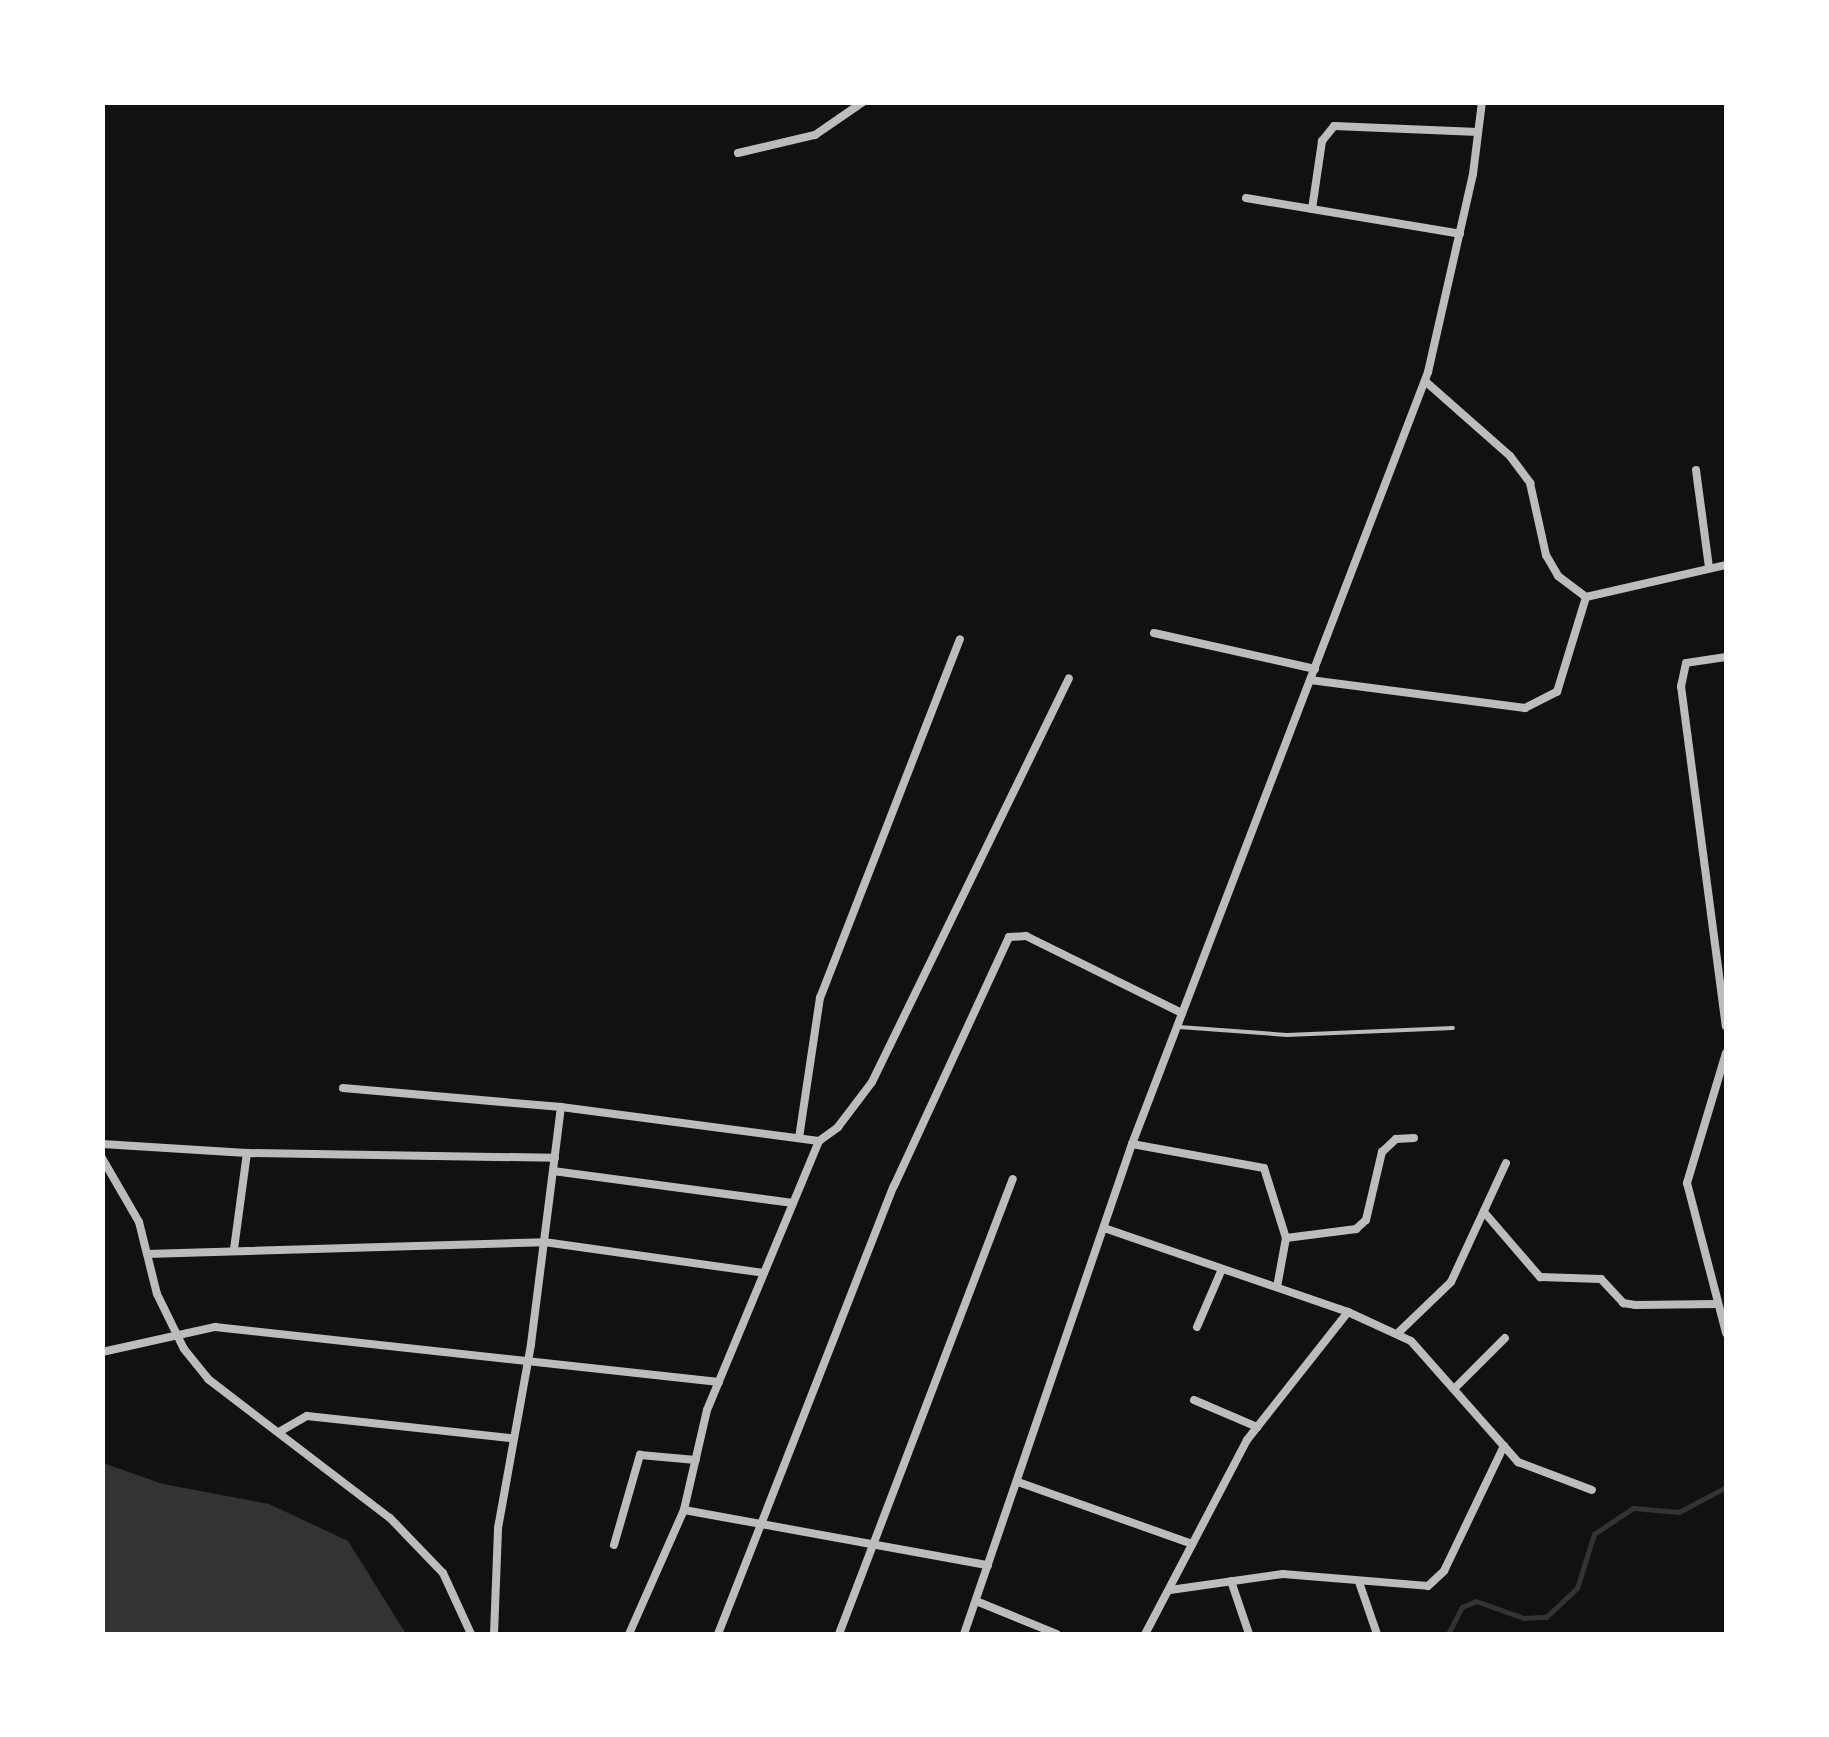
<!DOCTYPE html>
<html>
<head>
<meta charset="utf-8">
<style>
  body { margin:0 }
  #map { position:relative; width:1829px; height:1737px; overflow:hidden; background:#111; font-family:Montserrat,sans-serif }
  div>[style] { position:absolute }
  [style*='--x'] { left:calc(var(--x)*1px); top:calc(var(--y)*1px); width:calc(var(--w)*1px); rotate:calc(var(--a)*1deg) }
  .water>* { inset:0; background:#333 }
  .stream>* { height:5px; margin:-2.5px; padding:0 2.5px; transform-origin:2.5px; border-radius:2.5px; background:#333 }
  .service>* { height:4px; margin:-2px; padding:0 2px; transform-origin:2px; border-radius:2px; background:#bcbcbc }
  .minor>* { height:8px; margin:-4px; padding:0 4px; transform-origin:4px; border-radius:4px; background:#bcbcbc }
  span { translate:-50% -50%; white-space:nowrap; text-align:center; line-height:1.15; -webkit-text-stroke:10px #fff; paint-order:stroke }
  .frame { position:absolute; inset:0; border:105px solid #fff; pointer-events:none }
</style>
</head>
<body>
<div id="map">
  <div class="water">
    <i style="clip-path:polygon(103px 1463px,163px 1484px,269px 1504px,348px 1541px,406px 1634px,103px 1634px)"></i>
  </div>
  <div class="stream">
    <i style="--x:1448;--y:1634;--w:30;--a:-63"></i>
    <i style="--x:1462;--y:1607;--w:15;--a:-23"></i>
    <i style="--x:1476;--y:1601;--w:51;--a:19.5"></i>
    <i style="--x:1524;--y:1618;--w:22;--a:-3"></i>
    <i style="--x:1546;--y:1617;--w:42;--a:-43.1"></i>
    <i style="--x:1577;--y:1588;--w:57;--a:-72.5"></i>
    <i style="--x:1594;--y:1534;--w:47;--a:-33.7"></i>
    <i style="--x:1633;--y:1508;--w:46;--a:5"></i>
    <i style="--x:1679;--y:1512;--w:53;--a:-28"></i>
  </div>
  <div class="service">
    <i style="--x:1179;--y:1027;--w:108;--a:4.2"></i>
    <i style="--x:1287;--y:1035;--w:166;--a:-2.4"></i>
  </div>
  <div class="minor">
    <i style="--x:738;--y:153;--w:79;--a:-13.2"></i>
    <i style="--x:815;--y:135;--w:58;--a:-34.5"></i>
    <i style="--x:1246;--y:198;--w:217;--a:9.5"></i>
    <i style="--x:1312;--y:209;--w:69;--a:-81.6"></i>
    <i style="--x:1322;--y:141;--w:19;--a:-51"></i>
    <i style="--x:1334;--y:126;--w:144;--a:2.4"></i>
    <i style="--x:1425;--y:381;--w:113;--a:41.4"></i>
    <i style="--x:1510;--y:456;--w:34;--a:53"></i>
    <i style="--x:1530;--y:483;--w:74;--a:77.5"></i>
    <i style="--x:1546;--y:555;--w:24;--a:60"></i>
    <i style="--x:1558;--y:576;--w:35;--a:37"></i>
    <i style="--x:1696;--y:470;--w:98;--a:82.4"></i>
    <i style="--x:1154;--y:633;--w:165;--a:12.6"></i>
    <i style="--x:1726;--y:657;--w:40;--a:171.5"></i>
    <i style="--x:1686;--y:663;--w:24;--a:102"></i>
    <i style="--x:1681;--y:686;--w:343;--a:82.5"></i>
    <i style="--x:1310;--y:680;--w:217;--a:7.4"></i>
    <i style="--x:1525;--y:708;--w:36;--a:-27"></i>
    <i style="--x:1557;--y:692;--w:99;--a:-73"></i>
    <i style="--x:1586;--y:597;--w:144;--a:-12.9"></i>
    <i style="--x:1726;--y:1053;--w:136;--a:106.7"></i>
    <i style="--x:1687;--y:1183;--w:155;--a:75.4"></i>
    <i style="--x:343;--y:1088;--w:219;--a:5"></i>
    <i style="--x:799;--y:1138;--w:142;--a:-81.5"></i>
    <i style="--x:820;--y:998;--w:385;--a:-68.7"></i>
    <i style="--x:819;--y:1141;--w:291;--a:112.6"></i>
    <i style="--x:707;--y:1410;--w:103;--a:103"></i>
    <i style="--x:684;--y:1510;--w:309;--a:10.3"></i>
    <i style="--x:102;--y:1144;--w:145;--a:3.6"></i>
    <i style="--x:1132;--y:1144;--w:134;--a:10.3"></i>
    <i style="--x:1264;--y:1168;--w:73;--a:72.6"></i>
    <i style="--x:1286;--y:1238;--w:50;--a:100.4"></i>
    <i style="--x:102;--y:1158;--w:74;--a:60"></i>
    <i style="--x:139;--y:1222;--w:74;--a:76"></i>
    <i style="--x:157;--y:1294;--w:61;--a:63.9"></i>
    <i style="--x:184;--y:1349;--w:38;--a:51"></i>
    <i style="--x:208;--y:1379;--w:229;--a:37.4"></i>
    <i style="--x:390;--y:1518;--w:76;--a:46.1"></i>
    <i style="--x:443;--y:1573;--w:67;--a:65.3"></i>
    <i style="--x:553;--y:1171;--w:242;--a:7.6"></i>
    <i style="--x:1484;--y:1212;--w:86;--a:49.3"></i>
    <i style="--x:1540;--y:1277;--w:61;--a:1.9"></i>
    <i style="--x:1601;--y:1279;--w:33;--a:47"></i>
    <i style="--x:1623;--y:1303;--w:12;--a:9"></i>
    <i style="--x:1635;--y:1305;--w:83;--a:-0.7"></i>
    <i style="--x:1107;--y:1229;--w:255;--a:19"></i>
    <i style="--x:1348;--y:1312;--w:163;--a:128.3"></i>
    <i style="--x:1247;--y:1440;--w:219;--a:117.7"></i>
    <i style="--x:1286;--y:1238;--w:71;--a:-7.3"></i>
    <i style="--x:1356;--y:1229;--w:13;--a:-42"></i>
    <i style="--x:1366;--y:1220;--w:70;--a:-76.8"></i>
    <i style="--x:1382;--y:1152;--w:19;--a:-43"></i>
    <i style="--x:1396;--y:1139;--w:18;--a:-3"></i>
    <i style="--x:234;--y:1249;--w:97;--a:-82.3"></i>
    <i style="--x:247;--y:1153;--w:308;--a:0.9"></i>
    <i style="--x:147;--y:1254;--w:397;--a:-1.7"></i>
    <i style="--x:544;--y:1242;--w:222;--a:8"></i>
    <i style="--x:1348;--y:1312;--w:69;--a:24.7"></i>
    <i style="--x:1411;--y:1341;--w:162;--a:48.5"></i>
    <i style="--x:1518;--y:1462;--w:79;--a:20.7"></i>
    <i style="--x:1197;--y:1327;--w:63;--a:-66.7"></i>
    <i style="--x:1399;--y:1332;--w:72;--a:-43.9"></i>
    <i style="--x:1451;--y:1282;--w:131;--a:-65.2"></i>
    <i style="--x:102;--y:1352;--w:116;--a:-12.5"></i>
    <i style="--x:215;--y:1327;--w:507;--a:6.23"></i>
    <i style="--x:1454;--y:1389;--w:72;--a:-45"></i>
    <i style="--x:1194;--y:1400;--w:69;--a:23.2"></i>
    <i style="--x:279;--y:1432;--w:32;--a:-30"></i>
    <i style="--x:307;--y:1416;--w:204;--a:6.2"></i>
    <i style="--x:1018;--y:1482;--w:185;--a:19.6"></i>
    <i style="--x:614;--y:1545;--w:94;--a:-73.9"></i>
    <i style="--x:640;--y:1455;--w:56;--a:5.1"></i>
    <i style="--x:1231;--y:1581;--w:56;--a:71.2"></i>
    <i style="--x:1359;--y:1582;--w:55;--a:70.9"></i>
    <i style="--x:1170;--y:1590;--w:114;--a:-8.1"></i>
    <i style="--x:1283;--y:1574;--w:145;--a:4.7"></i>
    <i style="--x:1428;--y:1586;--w:22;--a:-43"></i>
    <i style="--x:1444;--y:1571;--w:139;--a:-64.4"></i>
    <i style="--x:976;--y:1601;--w:87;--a:22.2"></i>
    <i style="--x:494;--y:1634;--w:106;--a:-87.8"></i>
    <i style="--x:498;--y:1528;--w:187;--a:-79.8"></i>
    <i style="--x:531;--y:1344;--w:239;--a:-82.8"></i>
    <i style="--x:561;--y:1107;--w:260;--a:7.5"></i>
    <i style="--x:819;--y:1141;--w:24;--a:-36"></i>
    <i style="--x:838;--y:1127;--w:56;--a:-52.9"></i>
    <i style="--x:872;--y:1082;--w:449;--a:-64"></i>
    <i style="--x:629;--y:1634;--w:136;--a:-66.1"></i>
    <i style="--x:718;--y:1634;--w:481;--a:-68.6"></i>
    <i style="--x:894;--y:1186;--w:274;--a:-65.2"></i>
    <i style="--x:1009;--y:937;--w:17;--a:-3"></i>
    <i style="--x:1026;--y:936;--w:174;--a:26.3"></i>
    <i style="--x:839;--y:1634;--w:487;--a:-69.1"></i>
    <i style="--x:964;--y:1634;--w:518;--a:-71.08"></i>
    <i style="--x:1132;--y:1144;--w:827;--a:-69.02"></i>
    <i style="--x:1428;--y:372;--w:203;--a:-77.2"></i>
    <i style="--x:1473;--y:174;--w:73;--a:-82.9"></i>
  </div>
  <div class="frame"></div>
</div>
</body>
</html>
